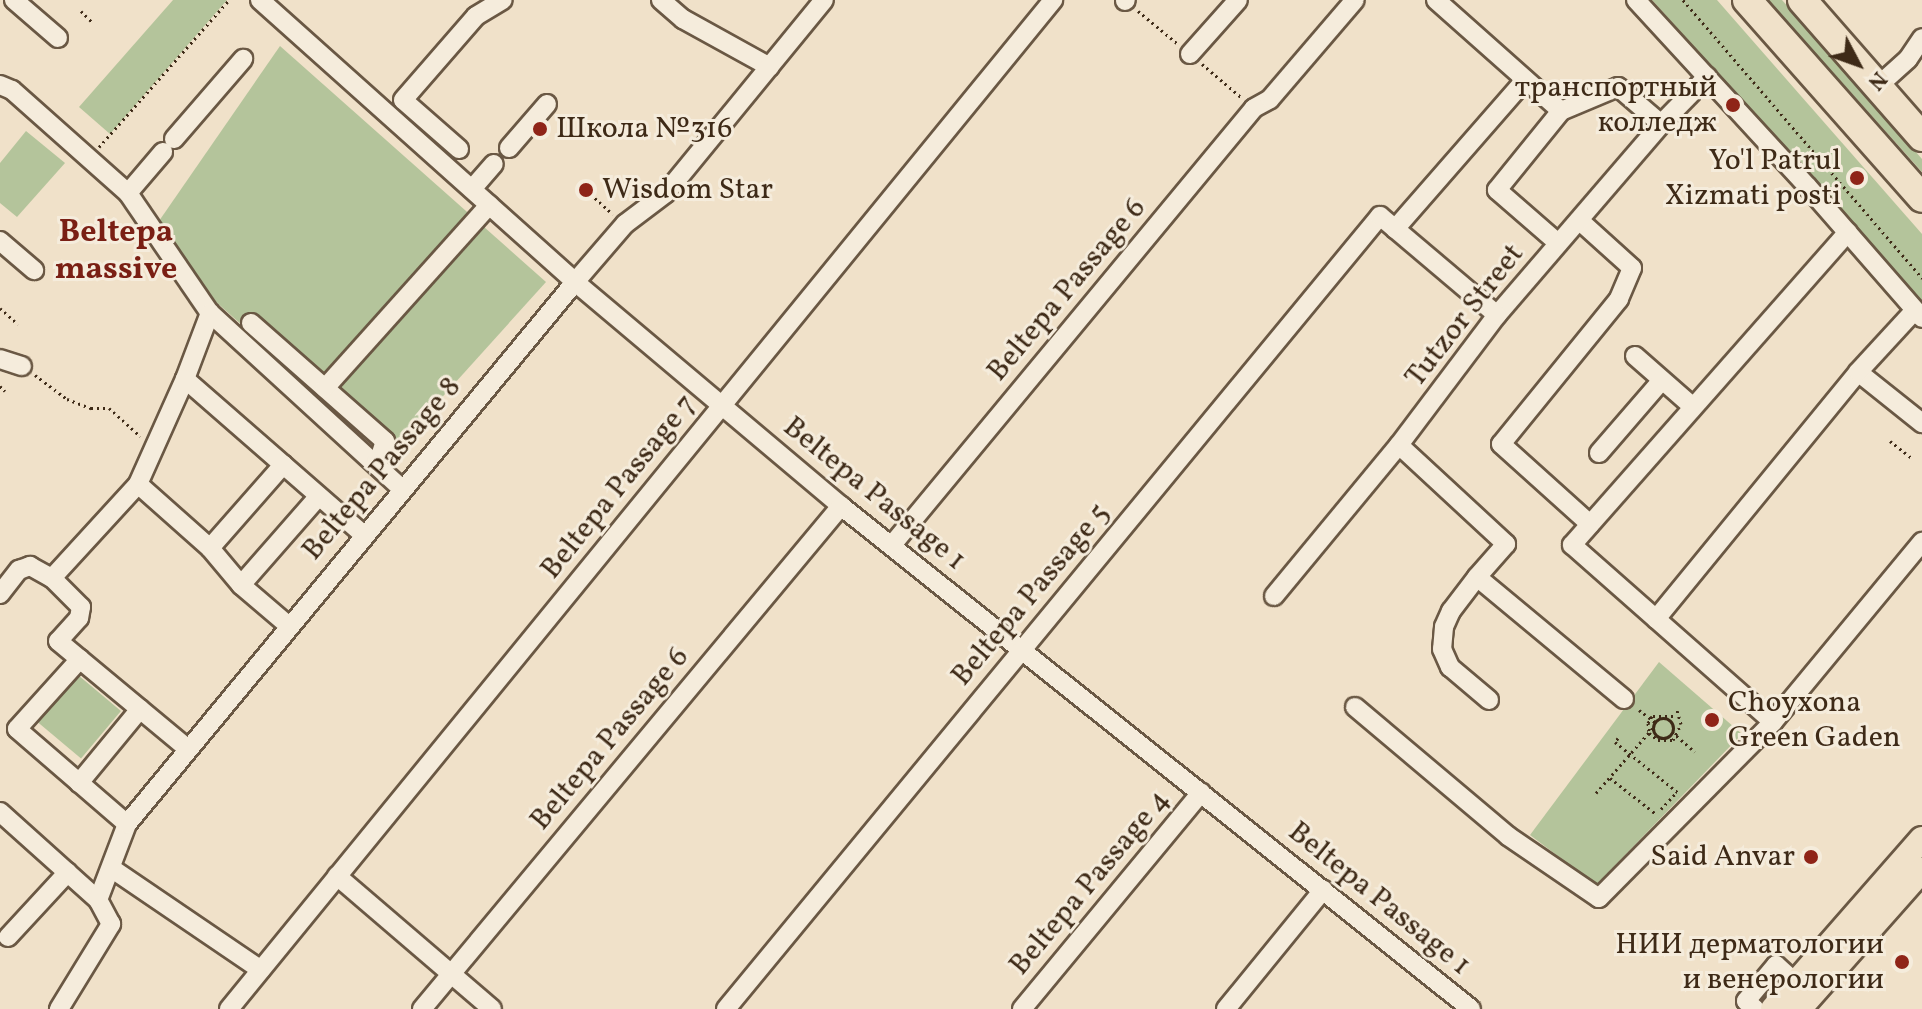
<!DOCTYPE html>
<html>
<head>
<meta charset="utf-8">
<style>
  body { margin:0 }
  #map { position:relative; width:1922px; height:1009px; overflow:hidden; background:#f0e1c9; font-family:Vollkorn,serif }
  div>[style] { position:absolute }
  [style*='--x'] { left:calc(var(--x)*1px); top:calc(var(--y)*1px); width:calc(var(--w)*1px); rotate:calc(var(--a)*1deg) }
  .green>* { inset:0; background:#b4c49b; transform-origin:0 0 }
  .path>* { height:3px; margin-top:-1.5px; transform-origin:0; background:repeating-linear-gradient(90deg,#3e2a17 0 2px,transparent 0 6px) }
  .path>.ring { margin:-1.5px; padding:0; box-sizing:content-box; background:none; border:3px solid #3e2a17; border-radius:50% }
  .roads { filter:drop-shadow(2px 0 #6a5844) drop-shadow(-2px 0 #6a5844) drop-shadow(0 2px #6a5844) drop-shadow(0 -2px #6a5844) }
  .minor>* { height:18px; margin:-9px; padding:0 9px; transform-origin:9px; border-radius:9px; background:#f5ecdc }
  .major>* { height:24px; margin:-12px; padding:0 12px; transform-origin:12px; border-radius:12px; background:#f0e1c9 }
  .highway>* { height:28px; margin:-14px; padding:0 14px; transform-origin:14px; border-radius:14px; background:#f0e1c9 }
  .dots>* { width:22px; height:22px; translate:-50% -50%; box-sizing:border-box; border:4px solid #f5ecdc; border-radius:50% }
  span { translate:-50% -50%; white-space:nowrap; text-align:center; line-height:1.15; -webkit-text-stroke:6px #f5ecdc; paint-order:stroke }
  .poi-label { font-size:30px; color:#3e2a17 }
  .right { translate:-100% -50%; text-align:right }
  .left { translate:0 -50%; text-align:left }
  .street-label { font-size:30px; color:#3e2a17 }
  .neighbourhood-label { font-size:32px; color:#7a1f14; font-weight:700 }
  .north { position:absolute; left:1818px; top:24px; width:80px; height:80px; -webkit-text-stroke:6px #f5ecdc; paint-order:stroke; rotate:131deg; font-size:22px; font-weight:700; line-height:32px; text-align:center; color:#3e2a17 }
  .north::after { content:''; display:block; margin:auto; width:28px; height:36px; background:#3e2a17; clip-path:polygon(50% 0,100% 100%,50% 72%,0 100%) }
</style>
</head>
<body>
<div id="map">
  <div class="green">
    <i style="clip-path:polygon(173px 0,227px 0,110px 134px,79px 107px)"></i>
    <i style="clip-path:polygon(1652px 0,1717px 0,1922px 234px,1922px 301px)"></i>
    <i style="clip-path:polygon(1768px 0,1782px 0,1806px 27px,1922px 159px,1922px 172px)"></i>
    <i style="clip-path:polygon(280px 46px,546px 282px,389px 456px,216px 302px,159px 221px)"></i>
    <i style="clip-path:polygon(26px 131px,65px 163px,17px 217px,0 203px,0 163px)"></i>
    <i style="clip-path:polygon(1659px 662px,1742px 734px,1596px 885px,1530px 835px)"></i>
    <i style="left:78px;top:675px;width:56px;height:62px;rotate:40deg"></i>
  </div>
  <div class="path">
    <i style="--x:1683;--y:0;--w:367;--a:49.3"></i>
    <i style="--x:81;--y:11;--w:17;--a:45"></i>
    <i style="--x:1138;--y:11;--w:52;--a:39.5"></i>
    <i style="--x:1202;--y:64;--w:52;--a:40.4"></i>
    <i style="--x:99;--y:147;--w:196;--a:-48.5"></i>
    <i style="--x:586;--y:190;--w:36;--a:42"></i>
    <i style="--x:0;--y:308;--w:24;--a:42"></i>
    <i style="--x:35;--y:375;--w:40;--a:37"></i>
    <i style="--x:67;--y:399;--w:26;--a:21"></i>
    <i style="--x:91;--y:408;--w:18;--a:0"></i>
    <i style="--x:109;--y:408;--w:42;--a:42.1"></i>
    <i style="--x:0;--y:386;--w:7;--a:45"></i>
    <i style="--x:1890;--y:441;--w:29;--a:38"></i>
    <i style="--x:1639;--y:710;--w:20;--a:37"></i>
    <i style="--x:1673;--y:716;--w:21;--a:180"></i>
    <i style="--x:1652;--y:716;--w:8;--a:120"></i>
    <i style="--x:1648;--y:723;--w:10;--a:84"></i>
    <i style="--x:1649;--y:733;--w:11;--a:38"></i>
    <i style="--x:1658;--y:740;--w:15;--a:0"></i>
    <i style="--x:1673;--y:740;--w:18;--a:-63"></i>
    <i style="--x:1681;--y:724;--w:15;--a:-106"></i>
    <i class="ring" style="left:1653px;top:718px;width:17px;height:17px"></i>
    <i style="--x:1672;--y:732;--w:30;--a:41"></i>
    <i style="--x:1618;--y:738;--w:5;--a:127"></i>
    <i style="--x:1615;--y:742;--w:83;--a:38.7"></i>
    <i style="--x:1610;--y:778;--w:58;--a:38"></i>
    <i style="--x:1596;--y:793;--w:86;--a:-48.8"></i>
    <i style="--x:1661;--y:809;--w:23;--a:-47"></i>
  </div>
  <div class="roads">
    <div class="minor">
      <i style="--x:14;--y:0;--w:58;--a:40.8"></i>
      <i style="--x:260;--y:0;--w:423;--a:41.8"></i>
      <i style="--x:575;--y:282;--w:348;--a:40.1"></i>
      <i style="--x:841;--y:506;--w:806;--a:38.6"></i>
      <i style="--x:661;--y:0;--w:29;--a:41"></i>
      <i style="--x:683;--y:19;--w:99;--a:28.9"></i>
      <i style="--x:1436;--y:0;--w:167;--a:41.6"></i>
      <i style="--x:1561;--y:111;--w:62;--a:-22.8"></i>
      <i style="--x:1618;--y:87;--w:57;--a:40.7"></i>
      <i style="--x:1636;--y:0;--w:253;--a:47.4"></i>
      <i style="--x:1807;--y:186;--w:175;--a:48.9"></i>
      <i style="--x:1125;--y:1;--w:1;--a:-45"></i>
      <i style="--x:1190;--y:54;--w:72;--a:-48.4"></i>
      <i style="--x:0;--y:85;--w:13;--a:23"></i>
      <i style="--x:12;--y:90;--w:155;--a:41.6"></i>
      <i style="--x:128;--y:193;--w:145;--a:55.7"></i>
      <i style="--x:210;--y:313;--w:260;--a:42.5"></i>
      <i style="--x:1878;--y:86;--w:40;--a:-42"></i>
      <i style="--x:1908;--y:59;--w:25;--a:-56"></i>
      <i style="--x:174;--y:139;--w:106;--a:-49.2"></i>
      <i style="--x:509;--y:148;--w:58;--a:-49.2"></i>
      <i style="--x:459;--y:149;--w:74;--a:-138.8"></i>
      <i style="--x:403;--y:100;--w:111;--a:-49"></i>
      <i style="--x:476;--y:16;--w:31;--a:-31"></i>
      <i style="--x:472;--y:189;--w:33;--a:-49"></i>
      <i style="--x:128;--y:193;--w:54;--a:-49.5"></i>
      <i style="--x:1580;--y:221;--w:70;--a:42.1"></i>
      <i style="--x:1632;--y:268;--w:34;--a:113"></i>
      <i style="--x:1619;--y:299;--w:187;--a:129.1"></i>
      <i style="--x:1501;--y:444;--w:120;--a:42"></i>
      <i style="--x:1395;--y:229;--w:198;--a:-48.9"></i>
      <i style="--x:0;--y:241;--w:45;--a:40.5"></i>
      <i style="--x:1558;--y:243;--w:81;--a:-139"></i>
      <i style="--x:1497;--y:190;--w:102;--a:-51"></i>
      <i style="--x:251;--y:323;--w:179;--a:41.4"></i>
      <i style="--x:385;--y:441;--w:26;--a:108"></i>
      <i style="--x:1635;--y:356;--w:77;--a:41.3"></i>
      <i style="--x:0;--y:359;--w:23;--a:18"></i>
      <i style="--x:1858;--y:372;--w:82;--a:38.6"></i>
      <i style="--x:185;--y:379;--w:71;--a:-69.3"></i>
      <i style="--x:325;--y:388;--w:246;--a:-48.1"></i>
      <i style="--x:1399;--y:445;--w:146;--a:42.8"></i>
      <i style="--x:1506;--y:544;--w:44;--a:131.3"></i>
      <i style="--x:1477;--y:577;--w:191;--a:39.7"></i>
      <i style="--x:1599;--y:453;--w:96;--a:-49.2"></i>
      <i style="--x:892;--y:545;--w:567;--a:-50.36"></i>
      <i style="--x:1254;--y:108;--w:18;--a:-29"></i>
      <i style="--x:1270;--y:99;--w:130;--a:-49.4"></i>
      <i style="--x:210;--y:548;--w:111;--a:-48.7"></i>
      <i style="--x:1477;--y:577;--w:43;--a:127.4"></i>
      <i style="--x:1451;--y:611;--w:17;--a:114"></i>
      <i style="--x:1444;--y:627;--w:22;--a:95"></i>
      <i style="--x:1442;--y:649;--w:20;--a:66"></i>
      <i style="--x:1450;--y:667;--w:51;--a:40.2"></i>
      <i style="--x:52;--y:578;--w:127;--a:-47.5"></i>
      <i style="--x:241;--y:585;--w:118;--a:-48.8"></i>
      <i style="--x:0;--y:594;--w:31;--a:-52"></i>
      <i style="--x:19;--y:570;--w:12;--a:-20"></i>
      <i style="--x:30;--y:566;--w:25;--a:29"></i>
      <i style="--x:52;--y:578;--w:41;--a:45"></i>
      <i style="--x:81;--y:607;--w:11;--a:100"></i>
      <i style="--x:79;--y:618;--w:31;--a:132"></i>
      <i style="--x:58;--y:641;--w:169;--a:39.7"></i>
      <i style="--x:1274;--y:596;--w:196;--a:-50.4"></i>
      <i style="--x:1399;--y:445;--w:163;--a:-53"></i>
      <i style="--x:1497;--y:315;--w:252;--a:-49.3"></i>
      <i style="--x:1661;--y:124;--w:66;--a:-45.6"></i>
      <i style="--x:1656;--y:619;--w:319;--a:-50.7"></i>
      <i style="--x:1858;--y:372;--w:84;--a:-47.4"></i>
      <i style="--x:289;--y:626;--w:63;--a:-139.5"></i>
      <i style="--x:241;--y:585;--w:48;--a:-130"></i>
      <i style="--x:210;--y:548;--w:96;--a:-138.4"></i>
      <i style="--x:138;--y:484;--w:115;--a:-65.9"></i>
      <i style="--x:185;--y:379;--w:237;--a:41.1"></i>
      <i style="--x:80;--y:659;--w:94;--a:132"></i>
      <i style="--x:17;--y:729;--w:145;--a:40.8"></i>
      <i style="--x:1355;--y:707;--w:200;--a:40.1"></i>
      <i style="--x:1508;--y:836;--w:110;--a:34.3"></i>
      <i style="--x:1599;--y:898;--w:247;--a:-45.3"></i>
      <i style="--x:1773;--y:722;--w:234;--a:-50.4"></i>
      <i style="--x:1773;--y:722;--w:268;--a:-138.6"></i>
      <i style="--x:1572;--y:545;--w:417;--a:-48.6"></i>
      <i style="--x:79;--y:783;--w:96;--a:-50.5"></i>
      <i style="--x:0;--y:812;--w:132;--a:41.9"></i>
      <i style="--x:111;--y:868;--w:181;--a:34.2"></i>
      <i style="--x:337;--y:876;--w:204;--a:40.6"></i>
      <i style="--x:8;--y:937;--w:88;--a:-47.3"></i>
      <i style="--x:59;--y:1009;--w:100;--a:-58.5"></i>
      <i style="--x:111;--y:924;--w:27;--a:-118"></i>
      <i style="--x:98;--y:900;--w:81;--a:-69.1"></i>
      <i style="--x:127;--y:824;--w:703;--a:-50.42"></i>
      <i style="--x:575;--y:282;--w:77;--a:-49.2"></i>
      <i style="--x:625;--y:224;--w:51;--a:-37.1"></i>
      <i style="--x:666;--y:193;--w:249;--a:-50.7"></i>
      <i style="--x:229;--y:1009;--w:1303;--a:-50.76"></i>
      <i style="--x:422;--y:1009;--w:655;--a:-50.21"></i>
      <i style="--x:726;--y:1009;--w:1028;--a:-50.49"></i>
      <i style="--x:1380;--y:216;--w:153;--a:40.2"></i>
      <i style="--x:1022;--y:1009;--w:281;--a:-50.4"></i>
      <i style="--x:1226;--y:1009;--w:154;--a:-50.8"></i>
      <i style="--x:1755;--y:1009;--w:12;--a:-138"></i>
      <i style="--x:1746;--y:1001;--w:47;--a:-50.2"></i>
      <i style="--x:1776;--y:965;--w:27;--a:42"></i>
    </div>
    <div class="major">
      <i style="--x:1773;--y:1009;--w:226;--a:-48.8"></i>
      <i style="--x:1799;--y:1009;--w:186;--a:-48.5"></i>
    </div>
    <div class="highway">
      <i style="--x:1747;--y:0;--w:264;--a:48.5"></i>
      <i style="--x:1802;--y:0;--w:182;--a:48.8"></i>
    </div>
  </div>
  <div class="dots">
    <i style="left:1733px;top:105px;background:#8f2418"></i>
    <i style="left:540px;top:129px;background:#8f2418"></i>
    <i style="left:1857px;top:178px;background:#8f2418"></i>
    <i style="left:586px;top:190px;background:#8f2418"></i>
    <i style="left:1712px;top:720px;background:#8f2418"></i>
    <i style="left:1811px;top:857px;background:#8f2418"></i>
    <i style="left:1902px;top:962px;background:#8f2418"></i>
  </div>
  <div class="poi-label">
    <span class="right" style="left:1717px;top:105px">транспортный<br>колледж</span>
    <span class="left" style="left:556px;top:129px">Школа №316</span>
    <span class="right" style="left:1841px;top:178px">Yo'l Patrul<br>Xizmati posti</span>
    <span class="left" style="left:602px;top:190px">Wisdom Star</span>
    <span class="left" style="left:1728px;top:720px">Choyxona<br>Green Gaden</span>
    <span class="right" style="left:1795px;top:857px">Said Anvar</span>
    <span class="right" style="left:1884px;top:962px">НИИ дерматологии<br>и венерологии</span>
  </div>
  <div class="street-label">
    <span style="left:1067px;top:290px;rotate:-50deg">Beltepa Passage 6</span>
    <span style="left:1465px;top:316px;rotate:-52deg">Tutzor Street</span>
    <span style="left:382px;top:469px;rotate:-50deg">Beltepa Passage 8</span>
    <span style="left:619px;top:487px;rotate:-51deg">Beltepa Passage 7</span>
    <span style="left:874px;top:494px;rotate:39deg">Beltepa Passage 1</span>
    <span style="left:1031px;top:595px;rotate:-50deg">Beltepa Passage 5</span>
    <span style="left:610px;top:739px;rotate:-50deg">Beltepa Passage 6</span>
    <span style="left:1090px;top:883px;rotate:-50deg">Beltepa Passage 4</span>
    <span style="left:1379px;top:899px;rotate:39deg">Beltepa Passage 1</span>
  </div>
  <div class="neighbourhood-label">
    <span style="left:116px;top:252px">Beltepa<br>massive</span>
  </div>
  <div class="north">N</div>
</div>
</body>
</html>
